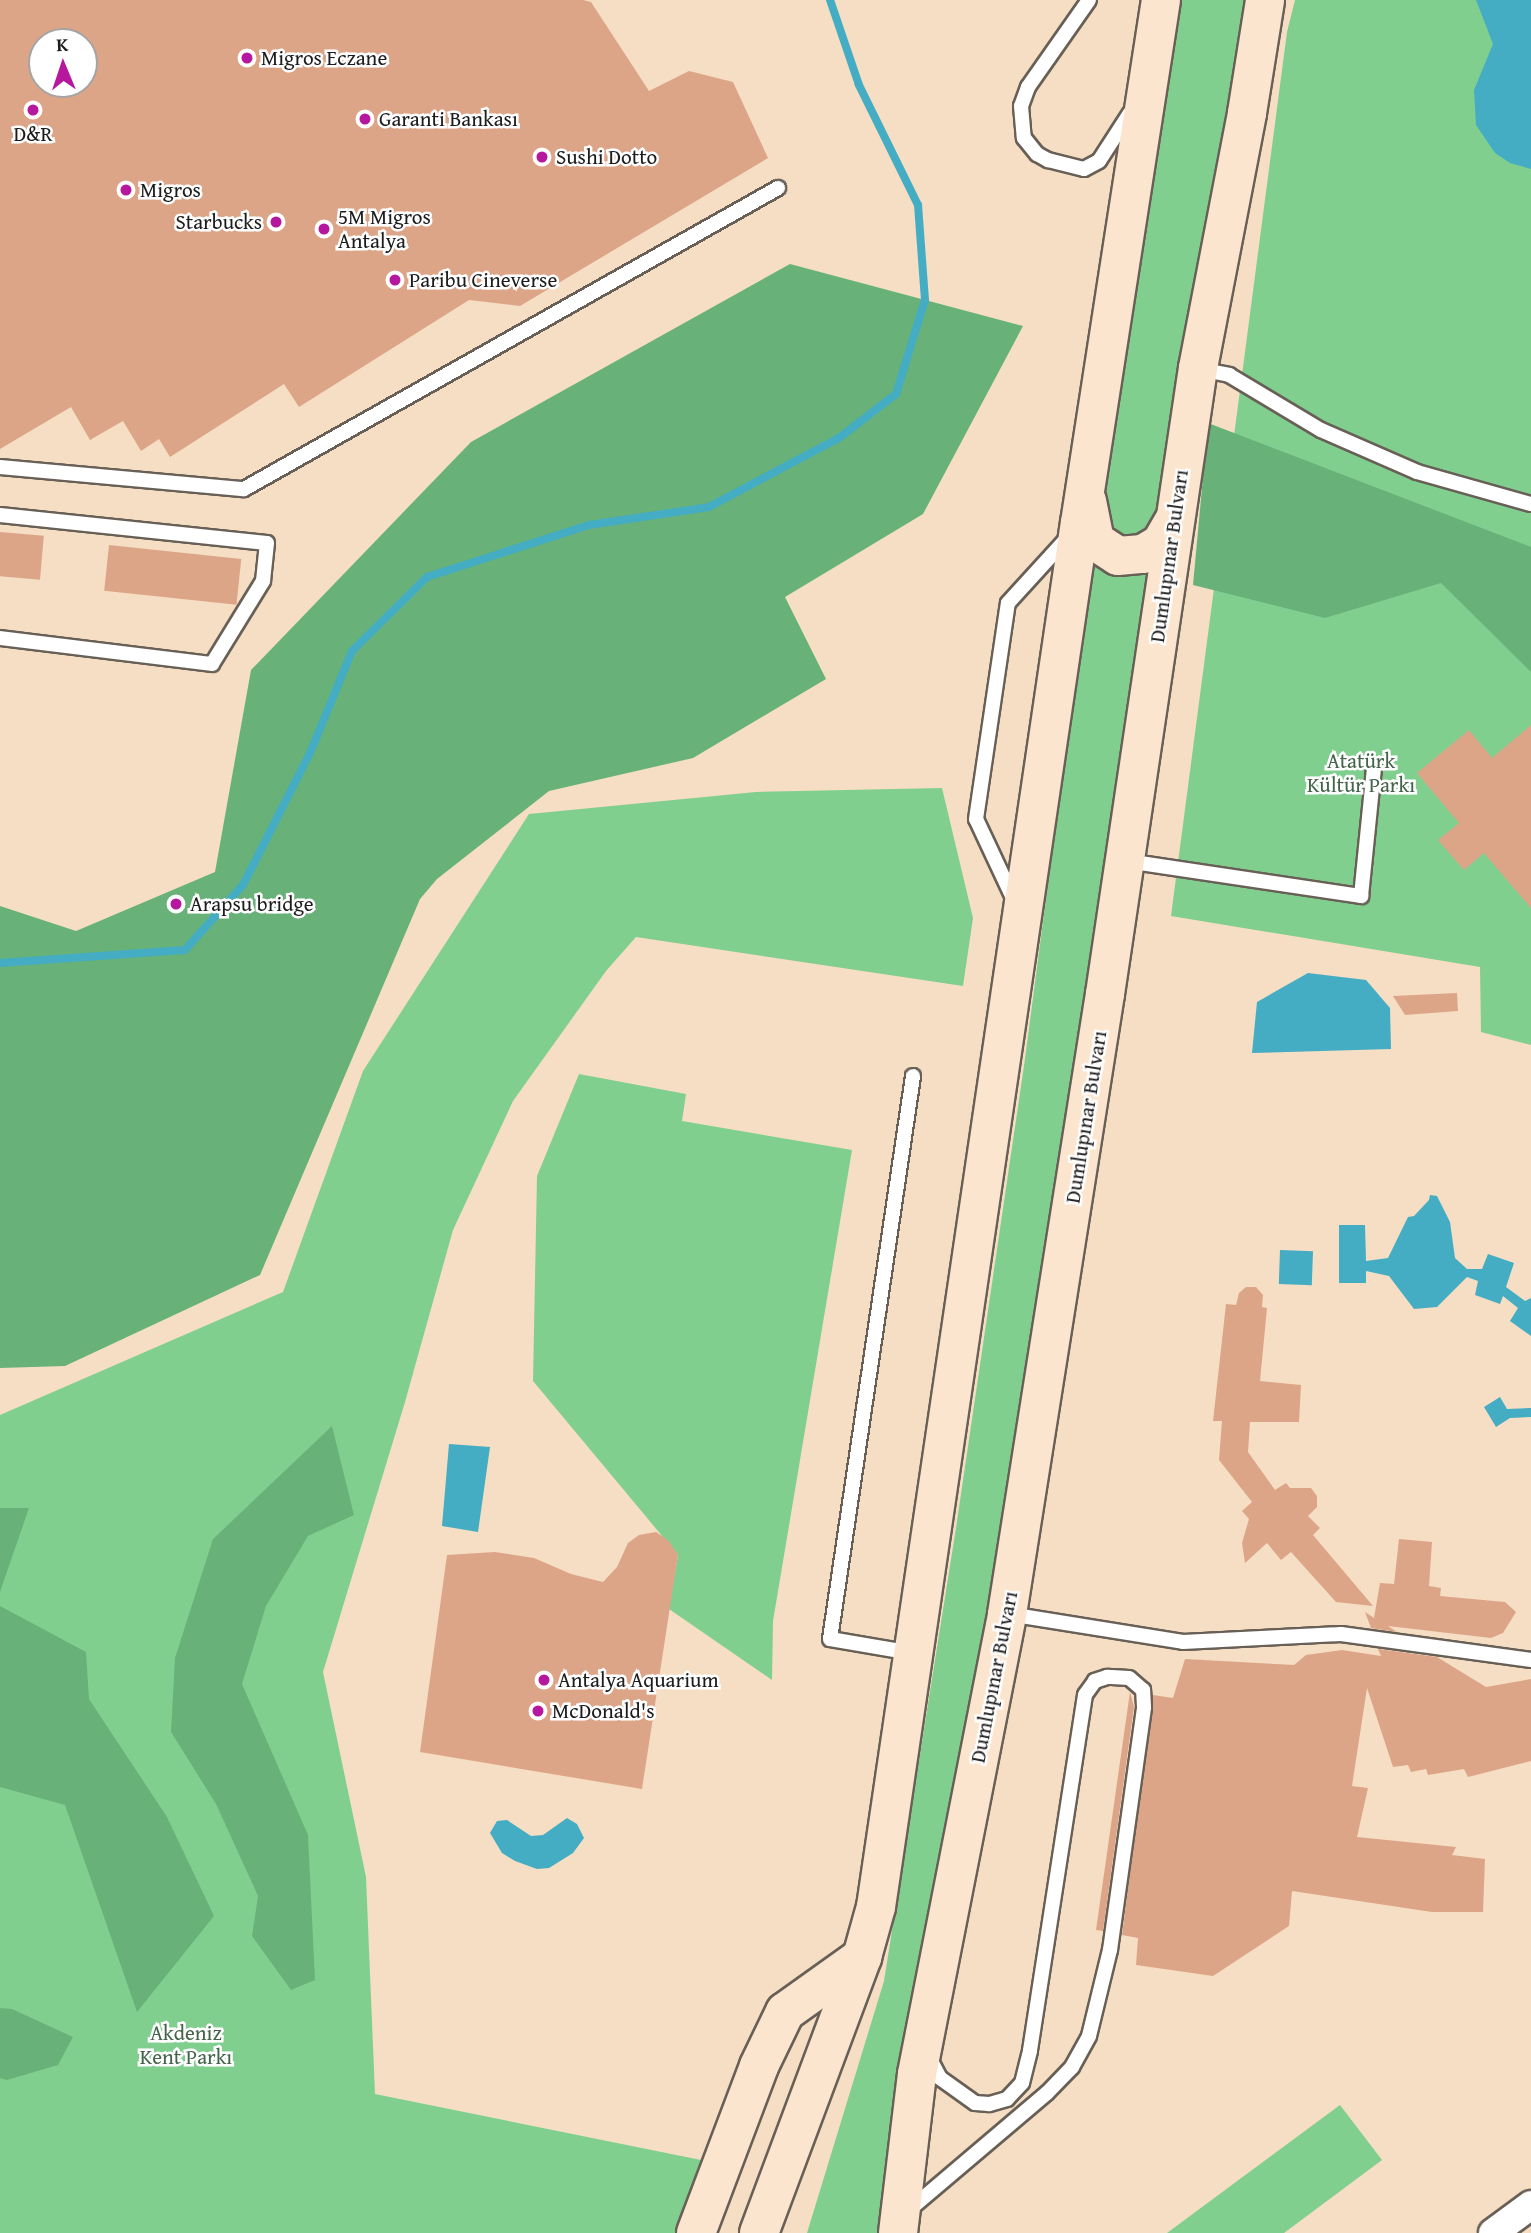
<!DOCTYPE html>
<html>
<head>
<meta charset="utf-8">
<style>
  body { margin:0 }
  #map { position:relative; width:1531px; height:2233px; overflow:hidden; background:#f5dec3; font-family:"Gentium Book Plus",serif }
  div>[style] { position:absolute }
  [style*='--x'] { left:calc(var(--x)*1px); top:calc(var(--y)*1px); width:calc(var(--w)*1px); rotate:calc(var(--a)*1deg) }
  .green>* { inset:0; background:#81cf8f }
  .forest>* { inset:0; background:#68b27a }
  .water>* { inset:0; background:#44acc3; transform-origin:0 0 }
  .stream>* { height:8px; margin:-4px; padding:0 4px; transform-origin:4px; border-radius:4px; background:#44acc3 }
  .building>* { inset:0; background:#dda588; transform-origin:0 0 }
  .roads { filter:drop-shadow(2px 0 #686056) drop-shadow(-2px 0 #686056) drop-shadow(0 2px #686056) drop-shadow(0 -2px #686056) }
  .lane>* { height:14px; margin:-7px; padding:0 7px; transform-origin:7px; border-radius:7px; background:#fff }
  .street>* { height:28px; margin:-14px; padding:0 14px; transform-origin:14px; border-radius:14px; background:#fff }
  .secondary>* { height:38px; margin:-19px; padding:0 19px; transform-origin:19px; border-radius:19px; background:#fce5cf }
  .dots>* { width:19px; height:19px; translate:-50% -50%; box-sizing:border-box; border:4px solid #fff; border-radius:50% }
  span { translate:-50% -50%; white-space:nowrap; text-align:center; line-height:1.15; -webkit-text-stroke:5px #fff; paint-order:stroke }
  .poi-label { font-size:21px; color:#1c1c1c }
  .left { translate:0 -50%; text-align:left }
  .right { translate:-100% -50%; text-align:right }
  .street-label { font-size:21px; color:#1c1c1c }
  .park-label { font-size:21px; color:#44644a }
  .north { position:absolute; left:28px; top:28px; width:70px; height:70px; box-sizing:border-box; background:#fff; border:2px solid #a4a4a4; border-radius:50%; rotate:358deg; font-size:19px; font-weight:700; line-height:28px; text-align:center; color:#1c1c1c }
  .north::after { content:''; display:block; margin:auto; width:24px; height:32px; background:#b5179e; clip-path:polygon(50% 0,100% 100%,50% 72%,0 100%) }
</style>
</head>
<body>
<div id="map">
  <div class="green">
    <i style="clip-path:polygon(1178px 0,1245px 0,1155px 525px,1143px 535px,1118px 536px,1104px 503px)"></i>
    <i style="clip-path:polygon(1295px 0,1531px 0,1531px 1045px,1481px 1032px,1480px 967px,1171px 916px,1287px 32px)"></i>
    <i style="clip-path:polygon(1090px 563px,1155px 574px,1010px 1492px,887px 2233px,807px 2233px,884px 1981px,956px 1528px,1025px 1059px)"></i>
    <i style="clip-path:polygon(942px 788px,973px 918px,963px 986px,636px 937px,606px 971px,513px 1101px,453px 1230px,405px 1402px,323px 1672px,366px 1877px,375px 2094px,706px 2161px,676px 2233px,0 2233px,0 1415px,283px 1292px,363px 1071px,529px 814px,756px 792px)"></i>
    <i style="clip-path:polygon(579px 1074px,686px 1094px,682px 1121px,852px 1150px,773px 1621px,772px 1680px,669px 1609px,678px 1555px,533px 1381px,537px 1176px)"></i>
    <i style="clip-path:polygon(1340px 2105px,1382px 2160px,1284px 2233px,1167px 2233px)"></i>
  </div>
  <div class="forest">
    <i style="clip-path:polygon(790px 264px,1023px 326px,923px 514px,785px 597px,826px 679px,693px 758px,549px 791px,437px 879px,420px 899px,260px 1275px,65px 1366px,0 1368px,0 906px,76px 931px,215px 872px,251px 670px,471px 442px)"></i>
    <i style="clip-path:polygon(1208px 423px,1531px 547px,1531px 672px,1441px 583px,1325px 618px,1193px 585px)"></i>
    <i style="clip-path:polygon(332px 1426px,354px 1515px,308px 1536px,266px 1606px,242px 1684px,308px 1835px,315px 1980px,291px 1990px,252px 1936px,258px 1896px,216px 1804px,171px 1732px,175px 1658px,213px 1539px)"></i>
    <i style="clip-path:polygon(0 1508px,29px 1508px,0 1592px)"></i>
    <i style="clip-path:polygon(0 1606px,86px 1652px,89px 1699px,167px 1817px,214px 1916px,137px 2012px,65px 1805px,0 1787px)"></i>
    <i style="clip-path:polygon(0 2008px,12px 2009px,73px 2037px,58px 2065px,7px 2080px,0 2078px)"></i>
  </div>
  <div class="water">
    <i style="clip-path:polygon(1476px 0,1531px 0,1531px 169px,1510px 163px,1495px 153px,1476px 125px,1474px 90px,1493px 44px)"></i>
    <i style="clip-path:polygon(1308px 973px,1366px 980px,1390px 1008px,1391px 1049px,1252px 1053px,1257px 1002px)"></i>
    <i style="clip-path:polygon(1430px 1195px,1437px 1196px,1450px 1222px,1455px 1258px,1467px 1269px,1482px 1269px,1488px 1254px,1514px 1263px,1506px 1287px,1525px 1301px,1531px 1298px,1531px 1336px,1510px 1321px,1518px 1308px,1503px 1296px,1500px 1304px,1475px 1295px,1478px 1281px,1467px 1277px,1437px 1307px,1414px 1309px,1389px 1276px,1366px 1271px,1366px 1283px,1339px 1283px,1339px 1225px,1365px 1225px,1366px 1261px,1388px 1258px,1408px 1217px,1414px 1216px,1429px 1200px)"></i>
    <i style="left:1280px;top:1250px;width:33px;height:34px;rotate:2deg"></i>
    <i style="clip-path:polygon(1500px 1397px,1507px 1409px,1531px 1408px,1531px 1417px,1510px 1418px,1496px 1427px,1484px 1407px)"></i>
    <i style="clip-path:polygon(449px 1444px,490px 1447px,478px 1532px,442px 1526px)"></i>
    <i style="clip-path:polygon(567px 1818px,577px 1824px,584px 1838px,573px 1853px,549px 1868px,537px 1869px,515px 1861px,502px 1853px,490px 1833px,497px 1821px,507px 1820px,531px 1836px,543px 1835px)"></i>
  </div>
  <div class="stream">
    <i style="--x:0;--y:963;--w:185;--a:-4"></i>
    <i style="--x:185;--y:950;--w:87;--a:-48.3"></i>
    <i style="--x:243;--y:885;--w:148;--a:-63.1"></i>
    <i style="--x:310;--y:753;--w:110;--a:-67.6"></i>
    <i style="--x:352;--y:651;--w:105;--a:-44.6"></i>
    <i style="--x:427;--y:577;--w:170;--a:-17.8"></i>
    <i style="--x:589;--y:525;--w:121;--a:-8.5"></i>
    <i style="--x:709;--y:507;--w:147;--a:-28"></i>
    <i style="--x:839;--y:438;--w:72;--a:-37.7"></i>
    <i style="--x:896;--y:394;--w:98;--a:-72.9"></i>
    <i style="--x:925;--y:300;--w:95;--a:-94.2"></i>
    <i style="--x:918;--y:205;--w:134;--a:-116.2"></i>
    <i style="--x:859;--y:85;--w:90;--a:-108.8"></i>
  </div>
  <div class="building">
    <i style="clip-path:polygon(evenodd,0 0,583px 0,591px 2px,649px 91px,689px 71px,733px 82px,768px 158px,520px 306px,469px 300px,299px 407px,284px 384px,170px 457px,159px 439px,141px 451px,123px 421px,90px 440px,71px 407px,0 449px,0 0,42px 42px,84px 42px,84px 84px,42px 84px,42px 42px)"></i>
    <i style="left:0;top:532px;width:44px;height:44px;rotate:5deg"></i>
    <i style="left:109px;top:545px;width:133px;height:46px;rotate:6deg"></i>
    <i style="clip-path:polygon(1531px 725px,1531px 908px,1484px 853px,1464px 870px,1438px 840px,1459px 823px,1417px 773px,1469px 730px,1492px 758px)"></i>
    <i style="clip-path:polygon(1457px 993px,1458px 1011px,1405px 1015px,1393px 996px)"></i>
    <i style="clip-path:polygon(1246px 1287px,1256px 1287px,1263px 1295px,1262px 1307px,1267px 1308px,1260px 1381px,1301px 1385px,1299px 1422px,1250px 1422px,1248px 1452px,1275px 1490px,1286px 1483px,1290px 1488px,1311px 1488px,1317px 1496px,1317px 1507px,1308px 1516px,1320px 1528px,1313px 1535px,1373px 1606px,1336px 1602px,1291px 1552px,1281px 1560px,1267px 1543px,1245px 1563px,1242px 1543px,1249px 1519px,1242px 1511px,1252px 1502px,1219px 1460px,1222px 1421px,1213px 1421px,1226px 1304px,1236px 1305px,1239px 1293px)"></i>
    <i style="clip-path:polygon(656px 1532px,668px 1540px,678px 1555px,642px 1789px,420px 1752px,447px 1555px,495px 1552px,534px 1558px,571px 1574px,603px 1582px,617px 1567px,628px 1543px,639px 1535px)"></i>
    <i style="clip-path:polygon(1399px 1539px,1432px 1542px,1429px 1586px,1441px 1588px,1440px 1596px,1505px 1602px,1516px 1612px,1503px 1633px,1491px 1638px,1388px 1626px,1397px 1632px,1371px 1628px,1365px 1612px,1374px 1618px,1380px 1583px,1394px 1584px)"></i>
    <i style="clip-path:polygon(1378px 1649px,1437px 1657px,1486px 1687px,1531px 1679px,1531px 1761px,1468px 1777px,1464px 1769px,1428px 1775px,1426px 1769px,1411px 1772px,1408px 1765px,1393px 1767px,1367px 1688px,1352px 1786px,1368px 1788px,1357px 1837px,1456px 1847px,1452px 1855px,1485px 1859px,1483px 1912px,1432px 1912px,1292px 1891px,1289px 1926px,1213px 1976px,1136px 1965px,1138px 1938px,1122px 1935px,1153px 1695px,1173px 1698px,1185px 1659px,1294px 1665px,1306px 1655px,1342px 1650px,1381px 1656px)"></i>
    <i style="clip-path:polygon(1130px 1692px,1134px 1707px,1103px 1931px,1096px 1930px)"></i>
  </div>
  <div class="roads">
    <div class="lane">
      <i style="--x:1089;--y:0;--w:106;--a:125"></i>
      <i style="--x:1028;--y:87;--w:20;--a:110"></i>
      <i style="--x:1021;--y:106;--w:32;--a:85"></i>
      <i style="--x:1024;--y:138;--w:21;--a:51"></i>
      <i style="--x:1037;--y:154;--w:13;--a:29"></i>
      <i style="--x:1048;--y:160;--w:37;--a:14"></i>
      <i style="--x:1084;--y:169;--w:17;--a:-28"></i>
      <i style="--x:1099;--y:161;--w:57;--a:-57.1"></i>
      <i style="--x:1199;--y:369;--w:31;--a:11"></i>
      <i style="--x:1229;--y:375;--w:107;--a:30.9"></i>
      <i style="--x:1321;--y:430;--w:105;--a:23.6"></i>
      <i style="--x:1417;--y:472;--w:118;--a:15.7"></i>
      <i style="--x:0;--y:467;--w:245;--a:5.2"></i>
      <i style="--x:244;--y:489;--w:613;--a:-29.41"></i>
      <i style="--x:0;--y:515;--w:268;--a:6"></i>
      <i style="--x:267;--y:543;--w:38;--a:96"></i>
      <i style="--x:263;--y:581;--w:97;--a:121.6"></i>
      <i style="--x:212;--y:664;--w:214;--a:-173"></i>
      <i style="--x:1127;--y:861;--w:237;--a:8.5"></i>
      <i style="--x:1361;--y:896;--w:129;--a:-84.2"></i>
      <i style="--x:1014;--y:900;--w:89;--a:-115.1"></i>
      <i style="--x:976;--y:819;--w:218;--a:-81.6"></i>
      <i style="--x:1008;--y:603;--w:92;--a:-47.6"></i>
      <i style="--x:1009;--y:1614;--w:176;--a:9.1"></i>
      <i style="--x:1183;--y:1642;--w:158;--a:-2.9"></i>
      <i style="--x:1341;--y:1634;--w:192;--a:7.8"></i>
      <i style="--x:912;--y:1653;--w:83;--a:-170.3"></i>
      <i style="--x:830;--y:1639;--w:569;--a:-81.61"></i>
      <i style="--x:909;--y:2210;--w:181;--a:-40.3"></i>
      <i style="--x:1047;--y:2093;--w:36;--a:-46"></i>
      <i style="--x:1072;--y:2067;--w:35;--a:-61"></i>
      <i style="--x:1089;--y:2036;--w:89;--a:-76.3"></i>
      <i style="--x:1110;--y:1950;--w:245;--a:-82"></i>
      <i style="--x:1144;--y:1707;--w:17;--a:-93"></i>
      <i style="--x:1143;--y:1690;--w:18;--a:-139"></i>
      <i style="--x:1129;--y:1678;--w:22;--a:-177"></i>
      <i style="--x:1107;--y:1677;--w:13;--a:162"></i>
      <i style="--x:1095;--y:1681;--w:17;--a:126"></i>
      <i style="--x:1085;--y:1695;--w:360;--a:98.8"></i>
      <i style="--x:1030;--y:2051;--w:33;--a:104"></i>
      <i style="--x:1022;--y:2083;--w:22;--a:133"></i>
      <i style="--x:1007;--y:2099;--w:19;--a:164"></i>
      <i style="--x:989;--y:2104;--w:14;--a:-176"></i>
      <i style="--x:975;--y:2103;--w:43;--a:-144.5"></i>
      <i style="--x:940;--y:2078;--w:26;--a:-118"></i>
    </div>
    <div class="street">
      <i style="--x:1493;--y:2233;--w:47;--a:-36.4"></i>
    </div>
    <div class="secondary">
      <i style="--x:1087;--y:501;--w:41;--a:78.7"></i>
      <i style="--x:1095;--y:541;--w:27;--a:33"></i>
      <i style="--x:1118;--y:556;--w:25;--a:-5"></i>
      <i style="--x:1143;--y:554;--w:21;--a:-31"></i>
      <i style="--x:1161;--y:543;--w:24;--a:-60"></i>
      <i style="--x:696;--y:2233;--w:178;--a:-69.3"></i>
      <i style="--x:759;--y:2066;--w:60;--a:-64.3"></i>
      <i style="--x:785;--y:2012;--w:95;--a:-35.5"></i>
      <i style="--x:759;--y:2233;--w:295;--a:-69.5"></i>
      <i style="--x:862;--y:1957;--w:52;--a:-74.4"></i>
      <i style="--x:876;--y:1907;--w:1399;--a:-81.62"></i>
      <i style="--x:1080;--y:523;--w:529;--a:-81.2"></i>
      <i style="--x:898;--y:2233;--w:160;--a:-83.2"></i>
      <i style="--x:917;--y:2074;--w:469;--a:-78.9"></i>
      <i style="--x:1007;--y:1614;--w:628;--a:-81.02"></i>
      <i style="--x:1105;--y:994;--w:633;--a:-81.55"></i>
      <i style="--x:1198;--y:368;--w:260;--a:-79.1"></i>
      <i style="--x:1247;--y:113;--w:114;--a:-80.9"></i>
    </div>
  </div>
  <div class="dots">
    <i style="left:247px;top:58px;background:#b5179e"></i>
    <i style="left:33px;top:110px;background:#b5179e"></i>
    <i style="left:365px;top:119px;background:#b5179e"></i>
    <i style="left:542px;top:157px;background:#b5179e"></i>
    <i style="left:126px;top:190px;background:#b5179e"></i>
    <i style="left:276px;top:222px;background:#b5179e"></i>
    <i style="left:324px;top:229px;background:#b5179e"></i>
    <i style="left:395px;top:280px;background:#b5179e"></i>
    <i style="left:176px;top:904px;background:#b5179e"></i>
    <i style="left:544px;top:1680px;background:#b5179e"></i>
    <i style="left:538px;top:1711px;background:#b5179e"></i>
  </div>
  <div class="poi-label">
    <span class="left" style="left:261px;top:58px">Migros Eczane</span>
    <span class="left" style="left:379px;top:119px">Garanti Bankası</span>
    <span style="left:33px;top:134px">D&amp;R</span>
    <span class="left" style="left:556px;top:157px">Sushi Dotto</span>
    <span class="left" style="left:140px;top:190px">Migros</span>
    <span class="left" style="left:338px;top:229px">5M Migros<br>Antalya</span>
    <span class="right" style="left:262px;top:222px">Starbucks</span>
    <span class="left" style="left:409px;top:280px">Paribu Cineverse</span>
    <span class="left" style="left:190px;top:904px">Arapsu bridge</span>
    <span class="left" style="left:558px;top:1680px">Antalya Aquarium</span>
    <span class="left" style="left:552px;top:1711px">McDonald's</span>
  </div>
  <div class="street-label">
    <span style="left:1169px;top:556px;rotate:-82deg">Dumlupınar Bulvarı</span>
    <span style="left:1086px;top:1117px;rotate:-81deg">Dumlupınar Bulvarı</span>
    <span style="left:994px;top:1677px;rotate:-79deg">Dumlupınar Bulvarı</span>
  </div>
  <div class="park-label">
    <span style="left:1361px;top:773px">Atatürk<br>Kültür Parkı</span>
    <span style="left:186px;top:2045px">Akdeniz<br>Kent Parkı</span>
  </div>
  <div class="north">K</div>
</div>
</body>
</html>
